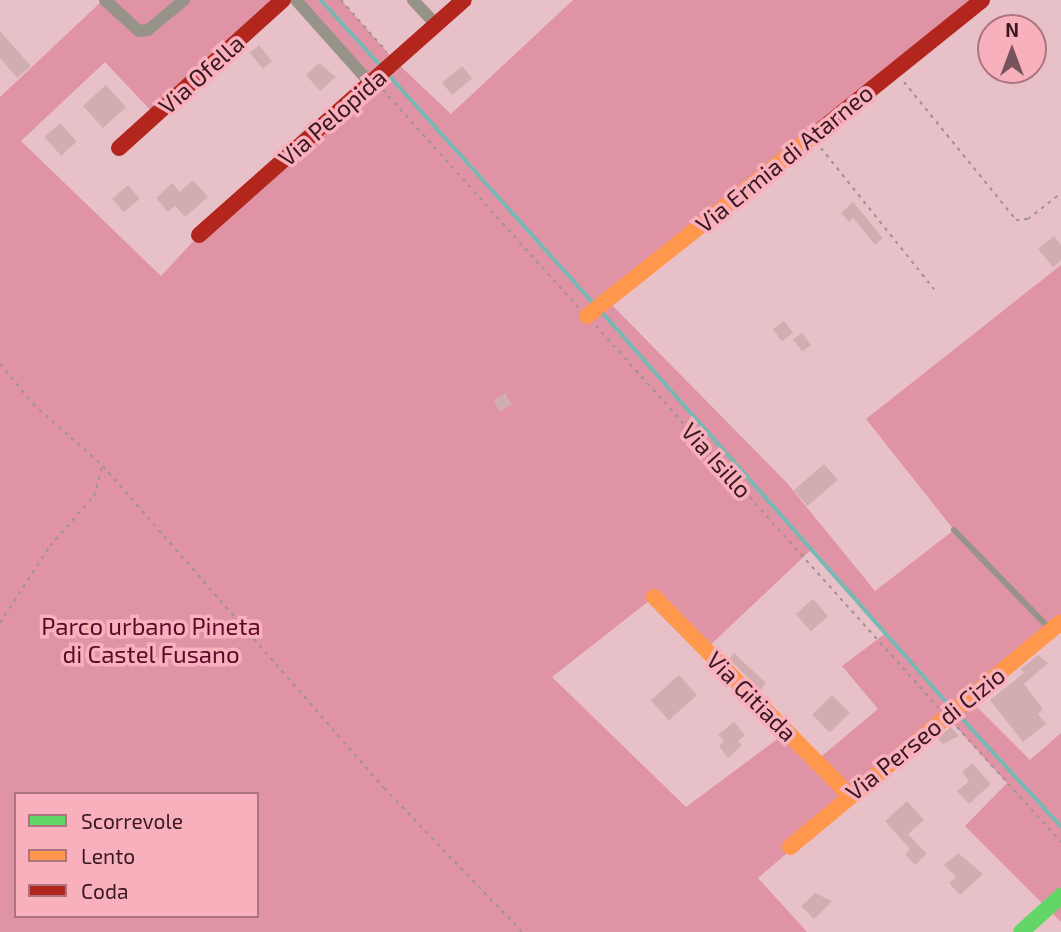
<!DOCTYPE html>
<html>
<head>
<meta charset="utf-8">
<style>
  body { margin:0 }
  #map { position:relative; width:1061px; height:932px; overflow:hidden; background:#e8c1c8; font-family:"Exo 2",sans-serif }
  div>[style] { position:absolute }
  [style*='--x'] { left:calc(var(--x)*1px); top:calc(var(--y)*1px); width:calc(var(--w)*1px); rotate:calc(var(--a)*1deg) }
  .green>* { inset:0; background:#e093a4 }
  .stream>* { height:3.5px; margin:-1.75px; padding:0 1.75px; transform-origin:1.75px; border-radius:1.75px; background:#78b8b4 }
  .building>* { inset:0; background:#d0aeb0; transform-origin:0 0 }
  .path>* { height:2px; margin-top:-1px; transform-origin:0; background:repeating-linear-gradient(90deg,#a0938e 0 3.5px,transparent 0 8.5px) }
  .lane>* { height:6px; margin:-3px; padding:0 3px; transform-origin:3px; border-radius:3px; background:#989388 }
  .street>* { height:12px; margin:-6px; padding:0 6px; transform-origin:6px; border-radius:6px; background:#989388 }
  .fast>* { height:16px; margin:-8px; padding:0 8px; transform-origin:8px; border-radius:8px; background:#63d668 }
  .slow>* { height:16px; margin:-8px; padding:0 8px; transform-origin:8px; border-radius:8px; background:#ff974d }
  .jam>* { height:16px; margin:-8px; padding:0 8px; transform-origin:8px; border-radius:8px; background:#b3261e }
  span { translate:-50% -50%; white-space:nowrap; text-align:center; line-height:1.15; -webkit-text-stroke:7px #f9b0bd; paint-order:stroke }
  .street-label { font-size:24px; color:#3a1820 }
  .park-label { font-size:24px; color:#5e0827 }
  .legend { position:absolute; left:14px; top:792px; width:245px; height:126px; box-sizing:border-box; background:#f9b0bd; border:2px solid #ad737e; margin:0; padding:9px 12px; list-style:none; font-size:21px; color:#3a1820 }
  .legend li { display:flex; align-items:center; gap:14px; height:35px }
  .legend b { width:35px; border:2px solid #ad737e }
  .north { position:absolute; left:977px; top:14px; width:70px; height:70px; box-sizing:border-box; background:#f9b0bd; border:2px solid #ad737e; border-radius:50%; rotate:0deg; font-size:19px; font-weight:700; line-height:28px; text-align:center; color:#3a1820 }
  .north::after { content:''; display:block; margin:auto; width:24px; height:32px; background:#77535b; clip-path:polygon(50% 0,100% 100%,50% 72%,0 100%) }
</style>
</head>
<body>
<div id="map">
  <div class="green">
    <i style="clip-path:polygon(evenodd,103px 0,283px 0,155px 115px,105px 62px,21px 141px,161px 276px,199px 235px,370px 83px,296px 0,341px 0,395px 61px,451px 114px,573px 0,982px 0,607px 300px,787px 483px,875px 591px,954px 530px,866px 419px,1061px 265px,1061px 622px,968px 698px,1030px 760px,1061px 733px,1061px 922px,965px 826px,1007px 783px,947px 717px,758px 878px,807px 932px,0 932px,0 97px,103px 0,813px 548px,886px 633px,842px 666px,878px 709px,816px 761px,787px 732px,686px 807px,552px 677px,654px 597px,706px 649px,813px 548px,103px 0,16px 794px,257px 794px,257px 916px,16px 916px,16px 794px)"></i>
  </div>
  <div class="stream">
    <i style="--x:321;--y:0;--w:92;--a:47.6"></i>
    <i style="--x:388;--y:74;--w:310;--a:48.1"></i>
    <i style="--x:601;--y:311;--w:527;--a:48.54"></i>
    <i style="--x:958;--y:714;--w:152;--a:47.4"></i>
  </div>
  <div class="building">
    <i style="clip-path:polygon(0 31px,31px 66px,17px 78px,0 58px)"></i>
    <i style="left:259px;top:45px;width:21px;height:12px;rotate:51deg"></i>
    <i style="clip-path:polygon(319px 63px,336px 77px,320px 91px,306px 75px)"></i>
    <i style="left:462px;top:66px;width:16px;height:26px;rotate:50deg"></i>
    <i style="left:106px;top:85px;width:30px;height:31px;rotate:48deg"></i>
    <i style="left:60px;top:123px;width:25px;height:21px;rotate:48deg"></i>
    <i style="clip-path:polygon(193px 180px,208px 197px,185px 217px,175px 206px,168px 212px,156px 198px,172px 183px,180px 192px)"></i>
    <i style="left:128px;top:185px;width:18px;height:21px;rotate:49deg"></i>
    <i style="clip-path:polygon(853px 202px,883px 238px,875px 245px,853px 218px,849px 222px,841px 213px)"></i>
    <i style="clip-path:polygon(1054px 236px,1061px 245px,1061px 260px,1053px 267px,1038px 249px)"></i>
    <i style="left:784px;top:321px;width:15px;height:14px;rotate:53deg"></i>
    <i style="left:802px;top:333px;width:15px;height:11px;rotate:53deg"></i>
    <i style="left:505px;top:393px;width:13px;height:14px;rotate:58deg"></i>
    <i style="left:824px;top:464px;width:21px;height:40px;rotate:49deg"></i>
    <i style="left:813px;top:599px;width:23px;height:23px;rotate:49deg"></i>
    <i style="clip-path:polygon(734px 653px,766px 683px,760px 690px,729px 659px)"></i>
    <i style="clip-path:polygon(1038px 655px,1048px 663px,1024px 684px,1043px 709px,1038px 714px,1046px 724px,1023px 742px,990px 700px,1024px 673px,1021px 669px)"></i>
    <i style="left:679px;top:675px;width:27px;height:38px;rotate:48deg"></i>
    <i style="left:832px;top:695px;width:25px;height:28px;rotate:45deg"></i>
    <i style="clip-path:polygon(734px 722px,745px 735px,738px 741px,742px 745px,728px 758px,719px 746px,724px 741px,718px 735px)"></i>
    <i style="clip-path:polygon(951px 727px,959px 736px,943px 744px,937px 738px)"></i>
    <i style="clip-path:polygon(972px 763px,991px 784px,969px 804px,957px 791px,969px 781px,962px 772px)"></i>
    <i style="clip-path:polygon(907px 801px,924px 820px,908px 834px,927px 854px,915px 865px,905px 854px,910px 849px,885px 821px)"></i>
    <i style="clip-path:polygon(958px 853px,983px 874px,960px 895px,949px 883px,956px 877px,944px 865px)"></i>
    <i style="clip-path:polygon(815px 893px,832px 901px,814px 919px,801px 906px)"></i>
  </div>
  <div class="path">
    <i style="--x:341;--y:0;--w:69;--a:48.5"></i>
    <i style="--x:904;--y:82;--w:178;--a:50.9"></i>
    <i style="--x:1016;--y:220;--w:12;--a:-5"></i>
    <i style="--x:1028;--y:219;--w:42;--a:-38.2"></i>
    <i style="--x:383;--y:90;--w:292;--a:48.1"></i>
    <i style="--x:821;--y:148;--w:181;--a:51.3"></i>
    <i style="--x:596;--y:326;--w:513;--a:48.08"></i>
    <i style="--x:0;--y:364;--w:52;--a:50.5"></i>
    <i style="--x:33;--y:404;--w:94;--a:41.5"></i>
    <i style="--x:103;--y:466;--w:427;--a:48.9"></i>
    <i style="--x:384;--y:788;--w:199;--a:46.2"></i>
    <i style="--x:0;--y:623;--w:92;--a:-57"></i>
    <i style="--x:50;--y:546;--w:67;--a:-48.7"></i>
    <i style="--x:94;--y:496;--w:29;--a:-74"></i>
    <i style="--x:957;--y:727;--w:155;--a:47.9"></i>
  </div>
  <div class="lane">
    <i style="--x:954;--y:530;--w:138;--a:45.9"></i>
  </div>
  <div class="street">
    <i style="--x:105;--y:0;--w:46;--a:42.4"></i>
    <i style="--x:139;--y:31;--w:9;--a:-6"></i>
    <i style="--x:148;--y:30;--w:47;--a:-39.8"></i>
    <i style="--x:296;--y:0;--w:111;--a:48.3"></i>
    <i style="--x:413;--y:0;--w:34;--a:47"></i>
  </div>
  <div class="fast">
    <i style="--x:1021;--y:932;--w:54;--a:-42"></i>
  </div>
  <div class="slow">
    <i style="--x:587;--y:316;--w:302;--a:-38.5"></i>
    <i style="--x:654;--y:597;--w:278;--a:45.4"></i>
    <i style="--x:790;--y:847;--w:352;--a:-39.7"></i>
  </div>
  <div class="jam">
    <i style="--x:823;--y:128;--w:204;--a:-38.8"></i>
    <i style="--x:119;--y:148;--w:221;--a:-42.1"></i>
    <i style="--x:199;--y:235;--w:354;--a:-41.6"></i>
  </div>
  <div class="street-label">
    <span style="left:201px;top:74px;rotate:-42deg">Via Ofella</span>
    <span style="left:332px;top:117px;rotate:-41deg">Via Pelopida</span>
    <span style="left:784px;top:158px;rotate:-39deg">Via Ermia di Atarneo</span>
    <span style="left:717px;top:460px;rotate:48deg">Via Isillo</span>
    <span style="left:752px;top:696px;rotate:45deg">Via Gitiada</span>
    <span style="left:925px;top:733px;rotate:-39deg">Via Perseo di Cizio</span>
  </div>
  <div class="park-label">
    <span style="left:151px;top:640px">Parco urbano Pineta<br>di Castel Fusano</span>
  </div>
  <ul class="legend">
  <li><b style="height:9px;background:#63d668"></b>Scorrevole</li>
  <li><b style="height:9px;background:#ff974d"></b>Lento</li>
  <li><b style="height:9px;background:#b3261e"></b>Coda</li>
  </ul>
  <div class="north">N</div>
</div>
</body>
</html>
